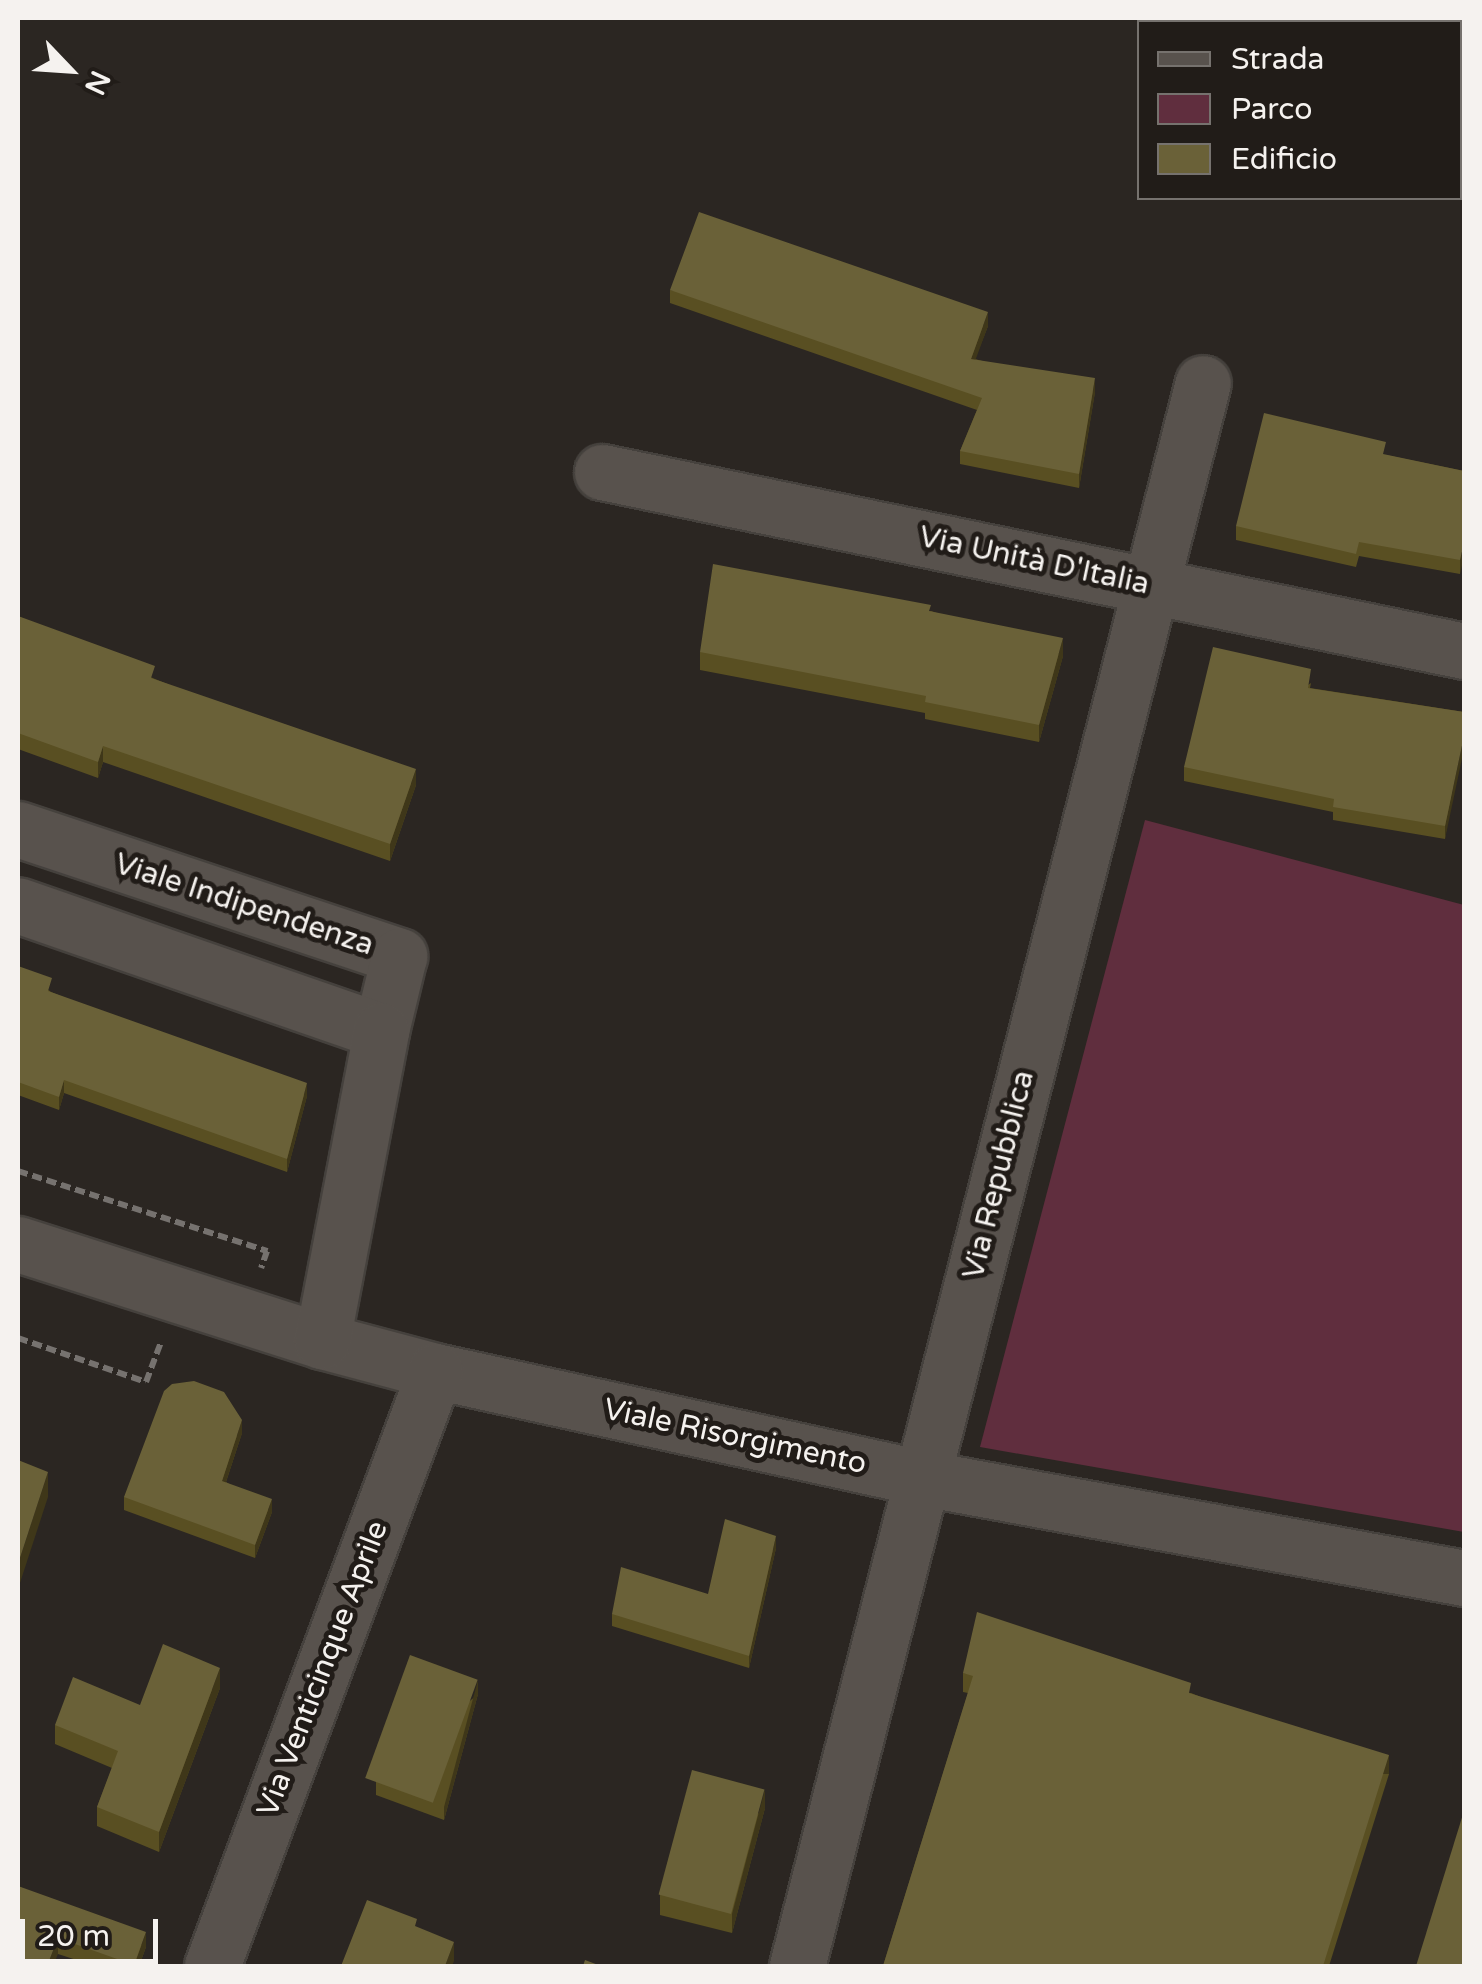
<!DOCTYPE html>
<html>
<head>
<meta charset="utf-8">
<style>
  body { margin:0 }
  #map { position:relative; width:1482px; height:1984px; overflow:hidden; background:#2b2622; font-family:"Varela Round",sans-serif }
  div>[style] { position:absolute }
  [style*='--x'] { left:calc(var(--x)*1px); top:calc(var(--y)*1px); width:calc(var(--w)*1px); rotate:calc(var(--a)*1deg) }
  .green>* { inset:0; background:#602e3e }
  .path>* { height:6px; margin-top:-3px; transform-origin:0; background:repeating-linear-gradient(90deg,#76726f 0 10px,transparent 0 15px) }
  .roads { filter:drop-shadow(2px 0 #45413d) drop-shadow(-2px 0 #45413d) drop-shadow(0 2px #45413d) drop-shadow(0 -2px #45413d) }
  .minor>* { height:55px; margin:-27.5px; padding:0 27.5px; transform-origin:27.5px; border-radius:27.5px; background:#58524d }
  .wall>* { inset:0; background:#594f22 }
  .shaded-wall>* { inset:0; background:#3f3719; transform-origin:0 0 }
  .building>* { inset:0; background:#6a6138; transform-origin:0 0 }
  span { translate:-50% -50%; white-space:nowrap; text-align:center; line-height:1.15; -webkit-text-stroke:10px #211c18; paint-order:stroke }
  .street-label { font-size:30px; color:#f5f2ef }
  .frame { position:absolute; inset:0; border:20px solid #f5f2ef; pointer-events:none }
  .legend { position:absolute; left:1137px; top:20px; width:325px; height:180px; box-sizing:border-box; background:#211c18; border:2px solid #76726e; margin:0; padding:12px 18px; list-style:none; font-size:30px; color:#f5f2ef }
  .legend li { display:flex; align-items:center; gap:20px; height:50px }
  .legend b { width:50px; border:2px solid #76726e }
  .north { position:absolute; left:20px; top:20px; width:100px; height:100px; -webkit-text-stroke:8px #211c18; paint-order:stroke; rotate:115deg; font-size:28px; font-weight:700; line-height:40px; text-align:center; color:#f5f2ef }
  .north::after { content:''; display:block; margin:auto; width:35px; height:45px; background:#f5f2ef; clip-path:polygon(50% 0,100% 100%,50% 72%,0 100%) }
  .scale { position:absolute; left:20px; top:1919px; width:138px; height:45px; box-sizing:border-box; border:5px solid #f5f2ef; border-top:0; padding-left:12px; font-size:30px; line-height:35px; white-space:nowrap; color:#f5f2ef; -webkit-text-stroke:8px #211c18; paint-order:stroke }
</style>
</head>
<body>
<div id="map">
  <div class="green">
    <i style="clip-path:polygon(1145px 820px,1464px 905px,1464px 1532px,980px 1447px)"></i>
  </div>
  <div class="path">
    <i style="--x:18;--y:1171;--w:262;--a:17.8"></i>
    <i style="--x:267;--y:1251;--w:18;--a:109"></i>
    <i style="--x:18;--y:1338;--w:135;--a:19"></i>
    <i style="--x:146;--y:1382;--w:43;--a:-69.4"></i>
  </div>
  <div class="roads">
    <div class="minor">
      <i style="--x:602;--y:472;--w:880;--a:11.73"></i>
      <i style="--x:18;--y:829;--w:402;--a:18.4"></i>
      <i style="--x:399;--y:956;--w:77;--a:103.5"></i>
      <i style="--x:381;--y:1031;--w:384;--a:-160.9"></i>
      <i style="--x:18;--y:1244;--w:319;--a:17.7"></i>
      <i style="--x:322;--y:1341;--w:117;--a:14.9"></i>
      <i style="--x:435;--y:1371;--w:500;--a:12.4"></i>
      <i style="--x:923;--y:1478;--w:550;--a:10.47"></i>
      <i style="--x:322;--y:1341;--w:316;--a:-79.2"></i>
      <i style="--x:212;--y:1966;--w:635;--a:-69.45"></i>
      <i style="--x:797;--y:1966;--w:1634;--a:-75.62"></i>
    </div>
  </div>
  <div class="wall">
    <i style="clip-path:polygon(670px 290px,988px 326px,975px 359px,1095px 392px,1079px 488px,960px 464px,960px 451px,977px 410px,670px 303px)"></i>
    <i style="clip-path:polygon(1386px 455px,1464px 471px,1460px 574px,1359px 556px,1356px 567px,1236px 540px,1236px 526px)"></i>
    <i style="clip-path:polygon(931px 611px,1063px 656px,1039px 742px,925px 719px,925px 713px,700px 670px,700px 652px)"></i>
    <i style="clip-path:polygon(18px 616px,155px 679px,416px 785px,390px 861px,103px 762px,98px 778px,18px 749px)"></i>
    <i style="clip-path:polygon(1311px 683px,1310px 688px,1464px 712px,1445px 839px,1333px 820px,1333px 812px,1184px 781px,1184px 767px)"></i>
    <i style="clip-path:polygon(18px 966px,51px 992px,307px 1096px,287px 1172px,64px 1093px,59px 1110px,18px 1095px)"></i>
    <i style="clip-path:polygon(242px 1433px,226px 1482px,272px 1512px,255px 1558px,124px 1510px,124px 1497px)"></i>
    <i style="clip-path:polygon(776px 1548px,749px 1668px,612px 1626px,612px 1614px,708px 1594px)"></i>
    <i style="clip-path:polygon(963px 1673px,1191px 1693px,1389px 1774px,1329px 1966px,883px 1966px,968px 1693px,963px 1692px)"></i>
    <i style="clip-path:polygon(220px 1688px,159px 1852px,97px 1826px,97px 1807px,112px 1768px,55px 1744px,55px 1725px)"></i>
    <i style="clip-path:polygon(478px 1694px,444px 1820px,376px 1795px,376px 1781px)"></i>
    <i style="clip-path:polygon(765px 1808px,732px 1933px,660px 1915px,660px 1895px)"></i>
    <i style="clip-path:polygon(18px 1886px,146px 1947px,139px 1966px,95px 1966px,58px 1954px)"></i>
  </div>
  <div class="shaded-wall">
    <i style="clip-path:polygon(988px 312px,988px 326px,971px 372px,971px 359px)"></i>
    <i style="clip-path:polygon(1095px 378px,1095px 392px,1079px 488px,1079px 474px)"></i>
    <i style="clip-path:polygon(1464px 543px,1464px 557px,1460px 574px,1460px 560px)"></i>
    <i style="clip-path:polygon(1063px 638px,1063px 656px,1039px 742px,1039px 725px)"></i>
    <i style="clip-path:polygon(1464px 736px,1464px 749px,1445px 839px,1445px 826px)"></i>
    <i style="clip-path:polygon(103px 746px,103px 762px,98px 778px,98px 762px)"></i>
    <i style="clip-path:polygon(416px 769px,416px 785px,390px 861px,390px 844px)"></i>
    <i style="clip-path:polygon(64px 1080px,64px 1093px,59px 1110px,59px 1097px)"></i>
    <i style="clip-path:polygon(307px 1083px,307px 1096px,287px 1172px,287px 1159px)"></i>
    <i style="clip-path:polygon(242px 1420px,242px 1433px,222px 1494px,222px 1481px)"></i>
    <i style="clip-path:polygon(48px 1472px,48px 1497px,18px 1589px,18px 1564px)"></i>
    <i style="clip-path:polygon(272px 1499px,272px 1512px,255px 1558px,255px 1545px)"></i>
    <i style="clip-path:polygon(776px 1536px,776px 1548px,749px 1668px,749px 1656px)"></i>
    <i style="clip-path:polygon(220px 1668px,220px 1688px,159px 1852px,159px 1832px)"></i>
    <i style="clip-path:polygon(478px 1680px,478px 1694px,444px 1820px,444px 1807px)"></i>
    <i style="left:1389px;top:1755px;width:19px;height:221px;rotate:90deg"></i>
    <i style="clip-path:polygon(765px 1789px,765px 1808px,732px 1933px,732px 1914px)"></i>
    <i style="clip-path:polygon(146px 1932px,146px 1947px,139px 1966px,134px 1966px)"></i>
    <i style="clip-path:polygon(58px 1938px,58px 1954px,53px 1966px,47px 1966px)"></i>
    <i style="clip-path:polygon(454px 1942px,454px 1961px,452px 1966px,445px 1966px)"></i>
  </div>
  <div class="building">
    <i style="clip-path:polygon(699px 212px,988px 312px,971px 359px,1095px 378px,1079px 474px,960px 451px,982px 398px,670px 290px)"></i>
    <i style="clip-path:polygon(1264px 413px,1386px 442px,1383px 454px,1464px 471px,1464px 543px,1460px 560px,1359px 542px,1356px 554px,1236px 526px)"></i>
    <i style="clip-path:polygon(713px 564px,931px 605px,929px 611px,1063px 638px,1039px 725px,925px 702px,926px 696px,700px 652px)"></i>
    <i style="clip-path:polygon(18px 616px,155px 666px,151px 678px,416px 769px,390px 844px,103px 746px,98px 762px,18px 733px)"></i>
    <i style="clip-path:polygon(1213px 647px,1311px 669px,1308px 688px,1464px 712px,1464px 736px,1445px 826px,1333px 807px,1334px 799px,1184px 767px)"></i>
    <i style="clip-path:polygon(18px 966px,52px 978px,48px 991px,307px 1083px,287px 1159px,64px 1080px,59px 1097px,18px 1082px)"></i>
    <i style="clip-path:polygon(194px 1381px,224px 1392px,242px 1420px,222px 1481px,272px 1499px,255px 1545px,124px 1497px,164px 1391px,172px 1384px)"></i>
    <i style="clip-path:polygon(18px 1460px,48px 1472px,18px 1564px)"></i>
    <i style="clip-path:polygon(725px 1519px,776px 1536px,749px 1656px,612px 1614px,621px 1567px,708px 1594px)"></i>
    <i style="clip-path:polygon(977px 1612px,1191px 1683px,1189px 1693px,1389px 1755px,1323px 1966px,883px 1966px,973px 1676px,963px 1673px)"></i>
    <i style="clip-path:polygon(163px 1644px,220px 1668px,159px 1832px,97px 1807px,118px 1751px,55px 1725px,73px 1677px,140px 1705px)"></i>
    <i style="left:410px;top:1655px;width:72px;height:131px;rotate:20deg"></i>
    <i style="left:692px;top:1770px;width:75px;height:129px;rotate:15deg"></i>
    <i style="clip-path:polygon(1464px 1811px,1464px 1966px,1416px 1966px)"></i>
    <i style="clip-path:polygon(18px 1886px,146px 1932px,134px 1965px,58px 1938px,47px 1966px,18px 1966px)"></i>
    <i style="clip-path:polygon(367px 1900px,417px 1919px,415px 1926px,454px 1942px,445px 1966px,341px 1966px)"></i>
    <i style="clip-path:polygon(585px 1960px,601px 1966px,583px 1966px)"></i>
  </div>
  <div class="street-label">
    <span style="left:1034px;top:561px;rotate:12deg">Via Unità D'Italia</span>
    <span style="left:244px;top:905px;rotate:18deg">Viale Indipendenza</span>
    <span style="left:999px;top:1175px;rotate:-76deg">Via Repubblica</span>
    <span style="left:735px;top:1437px;rotate:12deg">Viale Risorgimento</span>
    <span style="left:323px;top:1669px;rotate:-69deg">Via Venticinque Aprile</span>
  </div>
  <div class="frame"></div>
  <ul class="legend">
  <li><b style="height:12px;background:#58524d"></b>Strada</li>
  <li><b style="height:28px;background:#602e3e"></b>Parco</li>
  <li><b style="height:28px;background:#6a6138"></b>Edificio</li>
  </ul>
  <div class="north">N</div>
  <div class="scale">20 m</div>
</div>
</body>
</html>
